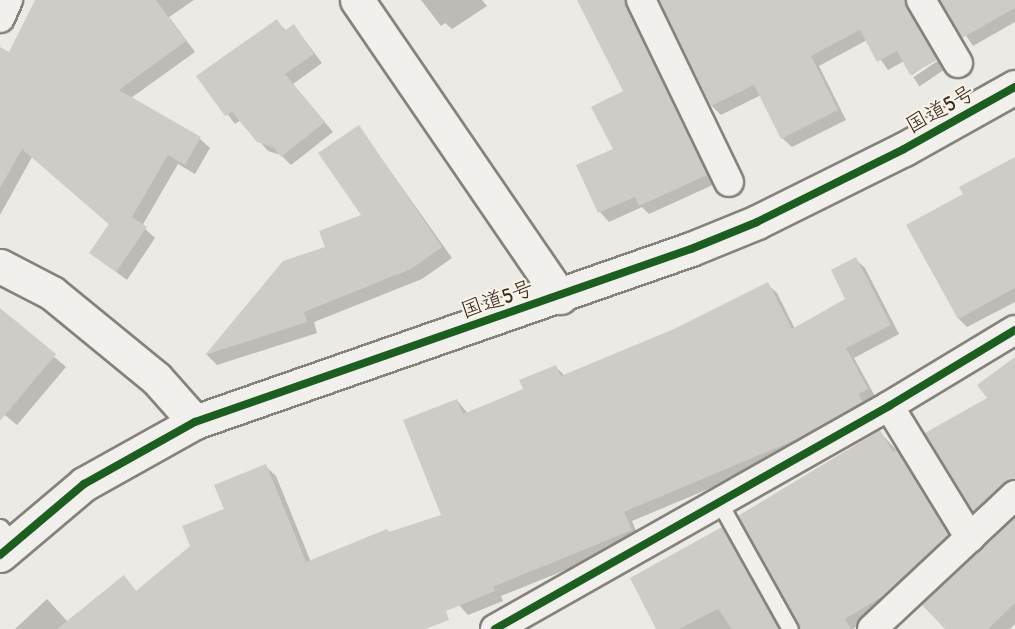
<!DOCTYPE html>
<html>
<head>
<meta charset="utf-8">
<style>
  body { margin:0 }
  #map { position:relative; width:1015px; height:629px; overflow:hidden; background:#eceae4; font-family:"Patrick Hand","Klee One",sans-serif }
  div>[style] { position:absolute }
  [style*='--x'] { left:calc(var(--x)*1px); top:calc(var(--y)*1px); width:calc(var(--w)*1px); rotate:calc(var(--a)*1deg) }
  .shadow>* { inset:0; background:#0003; transform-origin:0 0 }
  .building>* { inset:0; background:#cfccc7 }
  .roads { filter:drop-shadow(2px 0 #86827c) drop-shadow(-2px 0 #86827c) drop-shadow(0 2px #86827c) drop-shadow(0 -2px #86827c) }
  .lane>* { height:15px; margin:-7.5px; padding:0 7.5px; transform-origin:7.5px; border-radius:7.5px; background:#f1f0ec }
  .street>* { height:28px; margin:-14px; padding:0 14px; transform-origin:14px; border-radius:14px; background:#f1f0ec }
  .secondary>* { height:33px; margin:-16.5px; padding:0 16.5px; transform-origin:16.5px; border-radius:16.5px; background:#f1f0ec }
  .highway>* { height:33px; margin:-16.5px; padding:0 16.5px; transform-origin:16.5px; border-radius:16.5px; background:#f1f0ec }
  .cycleway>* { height:8px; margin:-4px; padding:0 4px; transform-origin:4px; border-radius:4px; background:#1b5e20 }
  span { translate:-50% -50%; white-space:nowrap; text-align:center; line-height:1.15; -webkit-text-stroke:4.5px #f7f3e8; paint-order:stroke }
  .street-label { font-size:22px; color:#3b2a1e }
</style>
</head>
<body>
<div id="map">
  <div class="shadow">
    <i style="clip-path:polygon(36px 0,194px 0,169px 17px,195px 52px,131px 98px,200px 139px,210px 148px,195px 174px,178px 164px,142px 226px,155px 238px,127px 280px,91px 253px,110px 225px,32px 157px,0 215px,0 62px,10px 54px)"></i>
    <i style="clip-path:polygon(421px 0,482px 0,487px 6px,452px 29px,445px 23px,441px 26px)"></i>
    <i style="clip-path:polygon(578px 0,639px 0,715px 184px,649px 214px,642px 207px,609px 222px,600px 212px,578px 166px,615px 150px,625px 91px)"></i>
    <i style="clip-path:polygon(661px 0,919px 0,913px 9px,915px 19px,938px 57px,912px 75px,904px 61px,888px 70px,867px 40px,819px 66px,846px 120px,792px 147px,782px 138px,761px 95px,721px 115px,712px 106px)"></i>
    <i style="clip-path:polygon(942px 0,1015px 0,1015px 22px,973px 46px)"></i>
    <i style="clip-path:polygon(277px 21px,286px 31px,294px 26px,322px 63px,293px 84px,333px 132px,291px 165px,281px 155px,268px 151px,241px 120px,235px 124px,198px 76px)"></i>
    <i style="left:939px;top:60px;width:11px;height:31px;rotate:56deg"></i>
    <i style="clip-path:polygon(359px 127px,452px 258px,422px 279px,314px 322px,317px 333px,217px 365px,207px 355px,283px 262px,327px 248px,363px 216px)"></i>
    <i style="clip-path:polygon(1015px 158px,1015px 302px,967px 327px,959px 319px,965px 194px)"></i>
    <i style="clip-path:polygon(855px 259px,865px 268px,899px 334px,854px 358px,876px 398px,804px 449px,632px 521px,640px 540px,501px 596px,503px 601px,468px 615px,459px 605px,443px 516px,457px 400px,468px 414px,525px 390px,556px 367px,565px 376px,675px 330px,767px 284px,777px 293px,795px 329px,847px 299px)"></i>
    <i style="clip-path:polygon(0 310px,66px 367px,17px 425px,0 411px)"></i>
    <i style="clip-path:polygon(1015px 359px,1015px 494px,984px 521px,974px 511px,989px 398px)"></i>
    <i style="clip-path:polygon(880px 432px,905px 460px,956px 544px,891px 605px,853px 629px,799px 629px)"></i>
    <i style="clip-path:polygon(265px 466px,276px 476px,311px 562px,420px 629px,15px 629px,47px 599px,68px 622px,124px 577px,137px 592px,192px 546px)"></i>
    <i style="clip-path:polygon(1015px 520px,1015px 624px,1010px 629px,947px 629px)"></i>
    <i style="clip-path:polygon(721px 528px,781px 629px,658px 629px)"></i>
  </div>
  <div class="building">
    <i style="clip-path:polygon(35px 0,156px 0,186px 41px,119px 90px,201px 137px,185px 165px,168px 155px,132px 217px,147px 227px,116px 272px,89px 253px,109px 224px,22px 149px,0 188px,0 47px,9px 52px)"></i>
    <i style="clip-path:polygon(577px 0,625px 0,707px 175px,639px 206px,635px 197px,598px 213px,576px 165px,613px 149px,591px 107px,623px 91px)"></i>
    <i style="clip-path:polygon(659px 0,905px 0,937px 60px,910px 75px,897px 51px,877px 62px,860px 30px,811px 56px,838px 110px,781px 139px,754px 85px,711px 106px)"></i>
    <i style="clip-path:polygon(940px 0,1015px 0,1015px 8px,962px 38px)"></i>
    <i style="clip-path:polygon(277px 19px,284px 31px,294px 24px,314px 54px,285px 74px,325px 122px,281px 157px,273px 147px,257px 142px,232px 112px,225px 116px,196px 76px)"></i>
    <i style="clip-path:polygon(359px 125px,442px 247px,411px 269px,304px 312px,307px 322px,205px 355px,283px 261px,325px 247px,319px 231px,361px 215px,318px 153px)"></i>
    <i style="clip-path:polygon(1015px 157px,1015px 288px,958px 319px,906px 225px,963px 194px,959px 187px)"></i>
    <i style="clip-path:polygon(856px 257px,891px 325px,846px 348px,868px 389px,858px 394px,863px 402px,795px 440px,624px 512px,632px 530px,493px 587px,495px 591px,446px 611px,449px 620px,425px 629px,57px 629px,124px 575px,136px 591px,190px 546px,182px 526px,224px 509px,214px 485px,266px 464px,306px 562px,387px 529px,389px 532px,441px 515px,403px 420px,457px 399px,463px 414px,523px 389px,519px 380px,556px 365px,561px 376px,674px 329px,768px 282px,792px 329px,845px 299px,831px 270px)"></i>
    <i style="clip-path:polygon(0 308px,56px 354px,0 421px)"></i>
    <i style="clip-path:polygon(1015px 357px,1015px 479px,1004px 483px,973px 512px,925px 433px,987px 398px,977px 385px)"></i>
    <i style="clip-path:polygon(880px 430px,893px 452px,897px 450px,949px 535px,883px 596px,845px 619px,851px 629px,800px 629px,738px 516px)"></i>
    <i style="clip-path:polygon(1015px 518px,1015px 603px,988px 629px,945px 629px,922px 605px)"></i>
    <i style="clip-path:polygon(722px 527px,779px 629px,732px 629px,718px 609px,679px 629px,656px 629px,630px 578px)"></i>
  </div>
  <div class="roads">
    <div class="lane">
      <i style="--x:719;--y:502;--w:145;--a:60.8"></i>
      <i style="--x:0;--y:527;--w:21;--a:49"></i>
    </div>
    <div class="street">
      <i style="--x:641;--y:0;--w:202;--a:64.2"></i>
      <i style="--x:921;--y:0;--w:73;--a:59.6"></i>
      <i style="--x:0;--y:18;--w:20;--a:-66"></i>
      <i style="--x:889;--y:406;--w:155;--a:58.5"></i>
      <i style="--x:495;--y:629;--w:453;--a:-29.5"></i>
      <i style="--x:889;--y:406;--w:147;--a:-31.1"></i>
      <i style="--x:872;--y:629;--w:196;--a:-43.1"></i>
    </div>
    <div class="secondary">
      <i style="--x:357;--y:0;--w:360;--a:55.6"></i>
      <i style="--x:0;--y:266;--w:59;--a:27.4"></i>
      <i style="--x:52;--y:293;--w:134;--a:39.3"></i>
      <i style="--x:156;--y:378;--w:59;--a:48.4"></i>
    </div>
    <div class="highway">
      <i style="--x:0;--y:555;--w:110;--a:-40.2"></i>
      <i style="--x:84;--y:484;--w:127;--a:-29.2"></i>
      <i style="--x:195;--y:422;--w:525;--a:-19.23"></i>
      <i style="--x:691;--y:249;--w:71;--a:-22.2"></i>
      <i style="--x:757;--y:222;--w:164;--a:-26.4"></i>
      <i style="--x:904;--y:149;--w:127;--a:-29.2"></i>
    </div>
  </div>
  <div class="cycleway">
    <i style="--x:0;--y:555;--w:110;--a:-40.2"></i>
    <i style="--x:84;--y:484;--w:127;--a:-29.2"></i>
    <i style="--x:195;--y:422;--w:525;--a:-19.23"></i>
    <i style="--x:691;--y:249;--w:71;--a:-22.2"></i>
    <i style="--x:757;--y:222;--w:164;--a:-26.4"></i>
    <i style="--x:904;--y:149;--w:127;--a:-29.2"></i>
    <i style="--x:495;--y:629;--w:453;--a:-29.5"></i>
    <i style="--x:889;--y:406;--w:147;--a:-31.1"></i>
  </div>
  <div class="street-label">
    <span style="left:940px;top:109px;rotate:-29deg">国道5号</span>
    <span style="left:497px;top:299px;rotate:-19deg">国道5号</span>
  </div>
</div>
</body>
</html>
